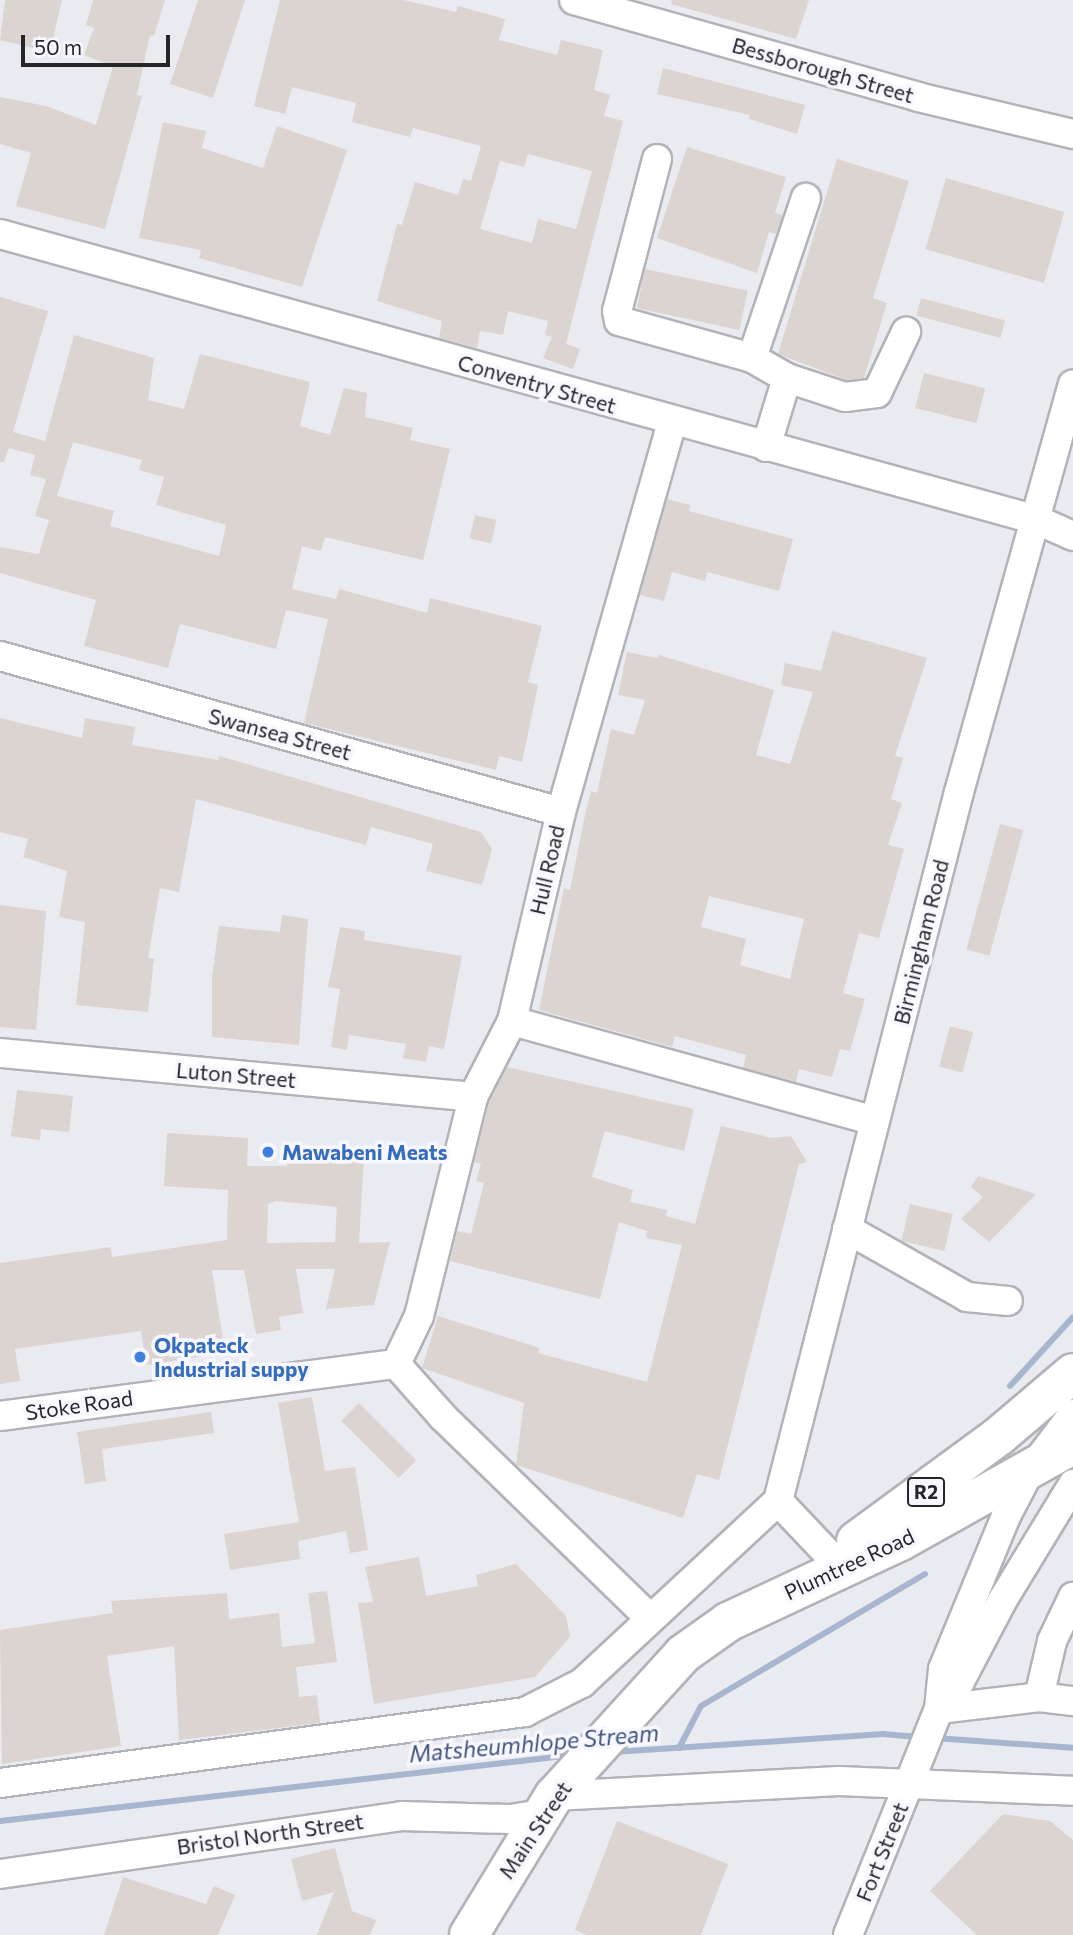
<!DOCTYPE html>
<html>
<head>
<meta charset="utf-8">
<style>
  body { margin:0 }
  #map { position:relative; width:1073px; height:1935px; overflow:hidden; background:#eaeaf1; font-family:Commissioner,sans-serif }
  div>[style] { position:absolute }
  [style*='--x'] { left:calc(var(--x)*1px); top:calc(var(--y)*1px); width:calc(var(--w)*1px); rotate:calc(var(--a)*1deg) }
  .stream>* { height:6px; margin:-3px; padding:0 3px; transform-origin:3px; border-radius:3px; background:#a8b5cf }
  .building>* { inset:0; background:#dcd4d0; transform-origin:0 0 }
  .roads { filter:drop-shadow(2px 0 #b2b2b9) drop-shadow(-2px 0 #b2b2b9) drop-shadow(0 2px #b2b2b9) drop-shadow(0 -2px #b2b2b9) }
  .minor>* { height:28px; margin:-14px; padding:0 14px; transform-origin:14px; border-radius:14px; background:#fff }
  .highway>* { height:38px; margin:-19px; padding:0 19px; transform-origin:19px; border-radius:19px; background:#fff }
  .dots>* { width:19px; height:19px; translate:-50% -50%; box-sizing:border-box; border:4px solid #f7f7ff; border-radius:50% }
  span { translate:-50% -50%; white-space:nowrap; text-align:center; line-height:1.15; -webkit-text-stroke:7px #f7f7ff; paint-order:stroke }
  .shield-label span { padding:2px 5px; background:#f7f7ff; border:2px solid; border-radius:5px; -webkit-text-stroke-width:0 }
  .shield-label { font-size:19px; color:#262629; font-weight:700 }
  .street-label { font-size:21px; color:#262629 }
  .shop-label { font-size:21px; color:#366cbe; font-weight:700 }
  .left { translate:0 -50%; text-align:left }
  .water-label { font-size:23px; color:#40537b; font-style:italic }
  .scale { position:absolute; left:21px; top:35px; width:149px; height:32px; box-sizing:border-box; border:4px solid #262629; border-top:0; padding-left:9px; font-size:21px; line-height:24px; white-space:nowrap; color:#262629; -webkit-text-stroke:5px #f7f7ff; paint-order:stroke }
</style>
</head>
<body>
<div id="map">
  <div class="stream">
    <i style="--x:1010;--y:1386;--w:93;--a:-47.6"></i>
    <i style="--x:935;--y:1738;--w:138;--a:4.1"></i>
    <i style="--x:679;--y:1748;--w:47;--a:-62.4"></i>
    <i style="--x:701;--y:1706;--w:260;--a:-30.5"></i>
    <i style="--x:614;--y:1752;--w:270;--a:-3.8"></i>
    <i style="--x:883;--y:1734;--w:38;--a:5"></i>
    <i style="--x:0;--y:1821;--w:576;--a:-6.58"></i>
  </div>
  <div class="building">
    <i style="clip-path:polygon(5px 0,62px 0,50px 52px,0 40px)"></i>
    <i style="clip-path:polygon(93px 0,165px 0,154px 36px,150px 35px,137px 95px,142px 96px,105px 229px,16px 206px,31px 153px,0 144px,0 97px,46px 106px,96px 125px,113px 66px,84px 55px,94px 28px,86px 25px)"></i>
    <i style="clip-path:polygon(198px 0,245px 0,213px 98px,170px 84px)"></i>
    <i style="clip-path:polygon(evenodd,280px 0,404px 0,456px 12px,458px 6px,505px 19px,499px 40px,557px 55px,561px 40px,603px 50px,594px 90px,610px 95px,604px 116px,623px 121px,566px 344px,580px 349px,573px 369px,543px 358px,552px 337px,545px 335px,548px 321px,508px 311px,503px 335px,480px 331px,477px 348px,439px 338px,442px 321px,377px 301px,397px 224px,402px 225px,415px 182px,458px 195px,463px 179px,471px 181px,481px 146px,413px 128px,410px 137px,352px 122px,356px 103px,292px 87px,285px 114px,254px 106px,280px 0,528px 154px,592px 171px,576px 229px,538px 219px,532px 243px,480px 229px,500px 161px,524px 167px,528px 154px)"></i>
    <i style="clip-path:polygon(672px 0,809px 0,796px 39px,671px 4px)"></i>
    <i style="clip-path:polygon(663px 68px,805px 105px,797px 134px,749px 119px,750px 115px,657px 94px)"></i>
    <i style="clip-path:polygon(163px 122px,206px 131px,202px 148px,263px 168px,277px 126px,347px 150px,302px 287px,199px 258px,201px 250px,139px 238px)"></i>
    <i style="clip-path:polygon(687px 147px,786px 177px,775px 213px,783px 215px,776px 234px,769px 232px,757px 273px,657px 238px)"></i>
    <i style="clip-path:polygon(837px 159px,909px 181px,873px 298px,887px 303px,864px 378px,847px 380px,778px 354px)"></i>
    <i style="left:946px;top:178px;width:123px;height:74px;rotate:16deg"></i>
    <i style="left:645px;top:269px;width:105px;height:40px;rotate:12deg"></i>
    <i style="clip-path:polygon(evenodd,0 297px,48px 311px,13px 432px,45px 441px,74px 335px,154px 358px,148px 400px,184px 409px,200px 354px,310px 382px,300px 426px,330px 435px,344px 388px,367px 393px,365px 417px,413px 428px,410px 440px,450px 449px,423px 560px,325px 537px,321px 551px,302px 546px,292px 589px,336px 599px,339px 589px,427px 613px,430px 598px,542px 626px,528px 682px,538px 685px,522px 762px,499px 756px,496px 770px,304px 723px,328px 619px,286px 610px,276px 649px,180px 624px,168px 668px,84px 646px,96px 600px,0 573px,0 547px,39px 554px,49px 520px,35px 516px,46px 479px,30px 475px,35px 455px,9px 448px,4px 462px,0 462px,0 297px,73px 442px,142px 460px,139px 470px,164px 477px,156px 505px,226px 525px,219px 556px,110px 526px,114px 511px,57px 496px,73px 442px)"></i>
    <i style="left:921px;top:298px;width:87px;height:18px;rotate:15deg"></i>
    <i style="left:924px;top:373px;width:63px;height:36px;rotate:14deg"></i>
    <i style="clip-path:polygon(667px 499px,690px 505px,689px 511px,793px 539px,779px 591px,707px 572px,705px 581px,672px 572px,664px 601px,640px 595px)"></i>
    <i style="left:475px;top:515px;width:22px;height:24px;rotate:13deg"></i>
    <i style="clip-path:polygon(evenodd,832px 631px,927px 658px,895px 756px,903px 758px,891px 799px,902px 803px,888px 845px,904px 849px,879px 938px,859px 933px,843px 993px,865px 999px,850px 1051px,840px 1049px,832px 1077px,799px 1069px,796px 1082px,743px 1068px,746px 1055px,675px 1036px,672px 1047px,539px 1010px,564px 888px,570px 890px,586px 810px,591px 791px,597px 793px,611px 729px,634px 735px,645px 700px,618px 695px,627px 652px,657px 658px,659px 655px,774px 690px,756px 755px,790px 764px,813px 692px,781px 685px,785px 663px,821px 671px,832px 631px,709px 896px,804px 919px,790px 979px,740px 965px,746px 939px,701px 927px,709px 896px)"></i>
    <i style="clip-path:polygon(0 718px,82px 738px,85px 718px,135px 727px,132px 745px,218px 760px,219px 756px,481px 832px,492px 849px,482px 885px,426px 871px,433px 844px,371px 827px,366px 845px,196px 799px,179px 892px,160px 888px,148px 958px,154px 959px,148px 1012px,76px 1005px,85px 922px,59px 917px,67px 871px,23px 857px,28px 839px,0 832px)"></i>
    <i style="left:1000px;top:824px;width:24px;height:130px;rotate:15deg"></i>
    <i style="clip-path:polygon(0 905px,46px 911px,36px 1030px,0 1027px)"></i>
    <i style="clip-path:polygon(282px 915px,308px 919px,299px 1045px,212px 1037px,212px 977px,219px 926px,280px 932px)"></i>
    <i style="clip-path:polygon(340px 927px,365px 931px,364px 940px,462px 956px,444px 1049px,429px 1046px,426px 1062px,403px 1058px,406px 1044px,349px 1035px,347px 1050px,331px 1047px,340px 989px,328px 987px)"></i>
    <i style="left:950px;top:1026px;width:24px;height:42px;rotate:15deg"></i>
    <i style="clip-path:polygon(507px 1067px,694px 1109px,684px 1151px,605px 1131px,601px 1144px,592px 1177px,633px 1190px,630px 1202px,667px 1210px,666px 1216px,695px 1224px,721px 1126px,772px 1138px,791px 1136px,807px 1162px,799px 1164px,719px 1480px,697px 1474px,683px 1518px,516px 1465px,524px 1403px,422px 1368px,438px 1316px,540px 1348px,538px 1353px,647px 1382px,682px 1245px,646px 1238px,647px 1231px,619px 1222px,600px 1299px,450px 1261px,457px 1231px,471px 1234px,484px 1183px,476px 1181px,481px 1164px,474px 1162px,489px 1103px)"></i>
    <i style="clip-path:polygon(17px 1090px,73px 1096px,69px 1132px,41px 1129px,40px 1140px,11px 1136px)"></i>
    <i style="clip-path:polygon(evenodd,167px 1133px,248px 1138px,247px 1166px,287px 1166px,289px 1148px,364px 1156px,359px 1243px,390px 1242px,374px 1305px,326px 1309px,335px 1269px,296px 1269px,303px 1313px,279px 1317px,281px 1330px,256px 1334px,244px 1270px,212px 1270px,225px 1353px,146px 1365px,141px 1331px,15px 1349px,20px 1381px,0 1384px,0 1263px,111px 1247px,112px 1257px,227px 1240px,228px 1190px,164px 1186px,167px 1133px,276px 1201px,337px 1207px,335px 1242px,267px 1243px,268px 1204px,276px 1201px)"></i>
    <i style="clip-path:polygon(978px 1176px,1036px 1194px,989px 1242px,961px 1219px,983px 1197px,971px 1187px)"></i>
    <i style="left:910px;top:1204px;width:44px;height:38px;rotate:13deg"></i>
    <i style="clip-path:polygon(312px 1397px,325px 1471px,355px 1467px,368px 1550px,350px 1553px,346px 1531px,298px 1541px,300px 1559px,230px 1570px,224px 1534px,299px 1522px,278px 1403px)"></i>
    <i style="left:359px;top:1403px;width:81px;height:25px;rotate:45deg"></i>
    <i style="clip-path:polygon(211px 1412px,214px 1433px,102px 1449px,106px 1481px,85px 1484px,77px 1432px)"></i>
    <i style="clip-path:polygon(419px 1557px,426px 1596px,478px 1586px,476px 1575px,516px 1564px,566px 1616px,570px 1637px,535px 1677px,374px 1704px,358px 1603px,373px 1602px,365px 1567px)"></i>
    <i style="clip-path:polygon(327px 1591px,337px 1662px,296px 1667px,299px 1697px,317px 1695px,320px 1723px,179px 1740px,174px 1646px,107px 1656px,121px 1746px,2px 1764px,0 1630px,113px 1613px,111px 1601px,227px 1593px,229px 1619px,279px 1613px,282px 1647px,315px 1643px,308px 1593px)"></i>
    <i style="clip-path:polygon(1003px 1814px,1050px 1821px,1073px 1840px,1073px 1935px,977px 1935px,930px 1891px)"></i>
    <i style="clip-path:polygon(617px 1821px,728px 1864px,701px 1935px,587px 1935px,575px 1930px)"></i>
    <i style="clip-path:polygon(335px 1848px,352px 1911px,376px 1920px,370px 1935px,317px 1935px,334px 1892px,302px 1901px,291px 1859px)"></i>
    <i style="clip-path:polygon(123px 1877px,206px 1904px,214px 1886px,235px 1895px,218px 1935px,104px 1935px)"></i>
  </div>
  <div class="roads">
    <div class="minor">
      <i style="--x:574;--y:0;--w:357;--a:15.7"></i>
      <i style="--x:918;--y:97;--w:159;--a:13.4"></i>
      <i style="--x:657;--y:159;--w:157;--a:104.7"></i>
      <i style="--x:617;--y:311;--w:10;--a:79"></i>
      <i style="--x:619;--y:321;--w:138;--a:15.5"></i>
      <i style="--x:0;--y:234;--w:1076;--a:15.42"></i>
      <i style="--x:1037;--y:520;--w:39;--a:24"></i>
      <i style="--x:787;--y:378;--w:61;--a:18.1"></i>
      <i style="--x:845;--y:397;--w:32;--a:-7"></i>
      <i style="--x:877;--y:393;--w:68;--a:-64.6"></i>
      <i style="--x:766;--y:447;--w:72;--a:-73.1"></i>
      <i style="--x:787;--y:378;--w:40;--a:-150.3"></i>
      <i style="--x:752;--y:358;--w:169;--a:-71.4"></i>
      <i style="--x:0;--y:656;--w:582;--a:15.54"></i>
      <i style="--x:512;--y:1021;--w:376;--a:15.4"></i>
      <i style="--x:0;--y:1053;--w:475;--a:5.3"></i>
      <i style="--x:847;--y:1229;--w:138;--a:29.5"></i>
      <i style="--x:967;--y:1297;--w:41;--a:5.6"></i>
      <i style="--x:396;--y:1364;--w:71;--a:48.4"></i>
      <i style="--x:443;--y:1417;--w:289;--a:44.2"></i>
      <i style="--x:0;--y:1416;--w:399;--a:-7.5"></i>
      <i style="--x:396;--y:1364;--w:53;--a:-64.4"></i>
      <i style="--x:419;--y:1316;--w:226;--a:-76.1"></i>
      <i style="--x:473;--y:1097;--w:85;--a:-62.8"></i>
      <i style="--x:512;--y:1021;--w:215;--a:-76.8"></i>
      <i style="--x:561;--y:812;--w:405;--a:-74.1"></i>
      <i style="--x:778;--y:1501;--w:732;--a:-75.68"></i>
      <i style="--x:959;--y:792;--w:423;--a:-74.4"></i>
      <i style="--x:778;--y:1501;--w:79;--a:46.5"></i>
      <i style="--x:1039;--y:1697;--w:57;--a:-76.9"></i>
      <i style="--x:1052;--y:1641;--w:49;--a:-64.5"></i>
      <i style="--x:939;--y:1709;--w:40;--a:-84.3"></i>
      <i style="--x:943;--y:1669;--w:165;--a:-67.6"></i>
      <i style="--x:1006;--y:1516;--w:50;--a:-62.4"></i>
      <i style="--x:1029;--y:1472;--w:73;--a:-52.8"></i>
      <i style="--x:939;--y:1709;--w:101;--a:-6.8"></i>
      <i style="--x:1039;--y:1697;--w:34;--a:7"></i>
      <i style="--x:0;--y:1783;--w:530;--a:-7.7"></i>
      <i style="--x:525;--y:1712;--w:64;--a:-27"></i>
      <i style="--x:582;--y:1683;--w:267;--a:-42.9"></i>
      <i style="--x:554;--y:1796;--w:285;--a:-3"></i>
      <i style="--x:839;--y:1781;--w:234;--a:2.4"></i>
      <i style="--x:0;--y:1874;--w:405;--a:-8.2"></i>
      <i style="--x:401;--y:1816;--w:109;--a:1.6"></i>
      <i style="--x:510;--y:1819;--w:32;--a:-9"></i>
      <i style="--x:848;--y:1935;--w:244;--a:-68.1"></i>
      <i style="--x:939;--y:1709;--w:33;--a:-52"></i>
      <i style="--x:959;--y:1683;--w:93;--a:-62.3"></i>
      <i style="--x:1002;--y:1601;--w:137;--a:-58.7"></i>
    </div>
    <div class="highway">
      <i style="--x:856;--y:1541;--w:177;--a:-36.3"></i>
      <i style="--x:999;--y:1436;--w:97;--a:-40.4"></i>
      <i style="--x:469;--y:1935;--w:163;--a:-58.6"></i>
      <i style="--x:554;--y:1796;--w:192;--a:-47.7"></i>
      <i style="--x:683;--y:1654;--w:55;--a:-35.4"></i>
      <i style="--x:728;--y:1622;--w:191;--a:-25.1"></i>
      <i style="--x:901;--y:1541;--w:197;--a:-29.2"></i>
    </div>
  </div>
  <div class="dots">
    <i style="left:268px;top:1152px;background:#3f7fe0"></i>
    <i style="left:140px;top:1357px;background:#3f7fe0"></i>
  </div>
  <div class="shield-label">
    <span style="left:926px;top:1492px">R2</span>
  </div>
  <div class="street-label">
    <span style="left:823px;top:70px;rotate:16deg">Bessborough Street</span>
    <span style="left:537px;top:384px;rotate:16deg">Conventry Street</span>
    <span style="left:280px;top:734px;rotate:15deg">Swansea Street</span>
    <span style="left:547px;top:870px;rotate:-77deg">Hull Road</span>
    <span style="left:921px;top:942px;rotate:-76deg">Birmingham Road</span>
    <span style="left:236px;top:1075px;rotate:5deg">Luton Street</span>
    <span style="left:79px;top:1405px;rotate:-8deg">Stoke Road</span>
    <span style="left:849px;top:1564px;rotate:-25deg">Plumtree Road</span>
    <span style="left:535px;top:1830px;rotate:-56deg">Main Street</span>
    <span style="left:270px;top:1834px;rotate:-8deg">Bristol North Street</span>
    <span style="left:882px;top:1852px;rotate:-68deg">Fort Street</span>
  </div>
  <div class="shop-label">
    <span class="left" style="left:282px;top:1152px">Mawabeni Meats</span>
    <span class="left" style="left:154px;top:1357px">Okpateck<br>Industrial suppy</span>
  </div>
  <div class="water-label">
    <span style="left:534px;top:1743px;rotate:-5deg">Matsheumhlope Stream</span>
  </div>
  <div class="scale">50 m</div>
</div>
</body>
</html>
